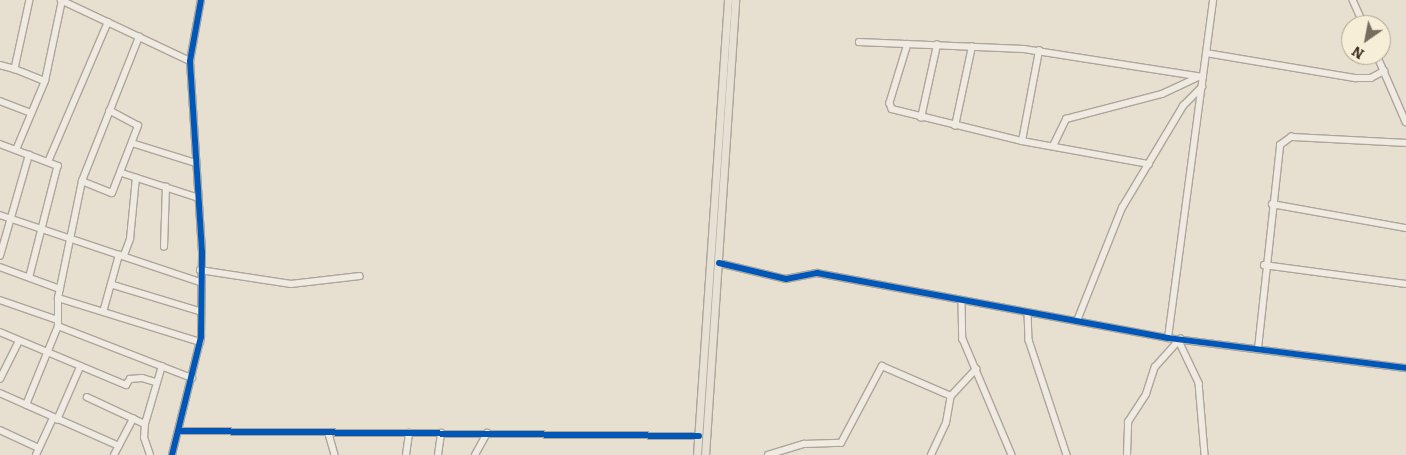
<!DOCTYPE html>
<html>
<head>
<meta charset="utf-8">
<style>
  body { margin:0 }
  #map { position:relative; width:1406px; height:455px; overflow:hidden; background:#e7e0d1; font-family:Bitter,serif }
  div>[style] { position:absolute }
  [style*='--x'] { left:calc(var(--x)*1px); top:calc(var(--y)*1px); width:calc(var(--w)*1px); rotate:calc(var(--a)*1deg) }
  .roads { filter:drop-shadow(1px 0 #ada599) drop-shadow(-1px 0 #ada599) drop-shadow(0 1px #ada599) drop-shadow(0 -1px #ada599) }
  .minor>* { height:5.5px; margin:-2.75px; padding:0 2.75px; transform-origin:2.75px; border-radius:2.75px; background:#efebe3 }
  .major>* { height:7px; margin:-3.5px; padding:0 3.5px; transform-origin:3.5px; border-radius:3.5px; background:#e6e1d4 }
  .cycleway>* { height:6px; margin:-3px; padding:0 3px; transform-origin:3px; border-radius:3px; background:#0057b8 }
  span { translate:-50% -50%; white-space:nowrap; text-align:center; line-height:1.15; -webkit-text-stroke:4px #f7eed8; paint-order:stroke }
  .north { position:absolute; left:1341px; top:15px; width:50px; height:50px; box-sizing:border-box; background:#f7eed8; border:1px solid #ada18e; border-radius:50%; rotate:213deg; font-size:14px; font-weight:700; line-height:20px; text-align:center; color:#3d2e20 }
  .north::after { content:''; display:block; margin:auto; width:18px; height:22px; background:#786c5e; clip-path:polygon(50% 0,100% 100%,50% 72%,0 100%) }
</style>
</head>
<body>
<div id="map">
  <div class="roads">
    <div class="minor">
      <i style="--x:30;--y:0;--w:71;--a:102.3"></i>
      <i style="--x:15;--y:69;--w:32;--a:22"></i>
      <i style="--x:61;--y:0;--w:143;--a:25.3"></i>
      <i style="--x:1353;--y:0;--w:27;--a:66"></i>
      <i style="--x:859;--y:42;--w:165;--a:2.4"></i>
      <i style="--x:1024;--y:49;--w:181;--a:8.9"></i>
      <i style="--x:908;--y:44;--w:62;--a:107"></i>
      <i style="--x:890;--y:103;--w:6;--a:72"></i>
      <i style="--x:892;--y:109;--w:134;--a:13.8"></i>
      <i style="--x:1022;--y:141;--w:129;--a:10.3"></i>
      <i style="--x:1206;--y:53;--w:152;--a:9.5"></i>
      <i style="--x:1356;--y:78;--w:15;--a:0"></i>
      <i style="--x:1371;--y:78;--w:15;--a:-28"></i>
      <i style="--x:1377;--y:55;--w:73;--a:66.6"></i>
      <i style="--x:0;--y:65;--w:16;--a:15"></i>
      <i style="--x:0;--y:101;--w:33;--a:21"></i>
      <i style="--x:921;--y:118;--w:75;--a:-77.6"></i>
      <i style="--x:955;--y:126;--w:81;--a:-77.9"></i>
      <i style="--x:1022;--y:141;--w:92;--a:-79.3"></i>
      <i style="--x:132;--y:143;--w:67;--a:17.4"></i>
      <i style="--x:0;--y:144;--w:62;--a:20.8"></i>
      <i style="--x:58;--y:166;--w:114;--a:104.3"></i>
      <i style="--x:1053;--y:146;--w:30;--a:-64"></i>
      <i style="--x:1066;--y:119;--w:99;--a:-14.6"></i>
      <i style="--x:1162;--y:94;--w:40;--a:-25"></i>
      <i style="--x:16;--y:150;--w:75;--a:-67.2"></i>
      <i style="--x:45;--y:81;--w:83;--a:-78.1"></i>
      <i style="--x:48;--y:162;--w:152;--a:-66.8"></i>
      <i style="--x:122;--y:173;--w:81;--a:18"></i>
      <i style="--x:82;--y:181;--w:155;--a:-68.4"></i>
      <i style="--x:1272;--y:204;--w:136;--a:10.2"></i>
      <i style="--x:0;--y:215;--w:211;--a:18.5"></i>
      <i style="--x:164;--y:247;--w:60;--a:-88.1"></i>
      <i style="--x:124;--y:255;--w:17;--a:-69"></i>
      <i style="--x:130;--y:239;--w:61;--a:-84.4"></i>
      <i style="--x:0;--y:256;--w:105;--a:-74"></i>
      <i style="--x:719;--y:263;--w:69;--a:13.4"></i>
      <i style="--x:786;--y:279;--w:32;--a:-11"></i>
      <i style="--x:817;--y:273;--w:357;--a:10.5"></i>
      <i style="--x:1168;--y:338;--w:240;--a:7.2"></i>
      <i style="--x:1264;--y:265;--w:143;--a:7.6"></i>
      <i style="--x:0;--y:267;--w:64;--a:20.1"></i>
      <i style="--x:200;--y:270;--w:92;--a:8.7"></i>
      <i style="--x:291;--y:284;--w:69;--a:-6.6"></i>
      <i style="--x:113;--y:285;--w:90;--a:16.8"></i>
      <i style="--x:58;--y:298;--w:149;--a:17.2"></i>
      <i style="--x:0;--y:300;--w:58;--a:19.1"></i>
      <i style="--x:962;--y:300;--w:39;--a:89"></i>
      <i style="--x:963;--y:339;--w:126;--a:67.1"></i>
      <i style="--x:104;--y:309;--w:56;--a:-74.5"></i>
      <i style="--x:1028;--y:312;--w:28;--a:88"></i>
      <i style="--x:1029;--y:340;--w:121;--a:71.7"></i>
      <i style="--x:1077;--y:321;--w:122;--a:-68.3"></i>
      <i style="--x:1122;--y:208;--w:119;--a:-59.1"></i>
      <i style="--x:1183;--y:106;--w:27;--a:-45"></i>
      <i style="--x:58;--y:326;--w:144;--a:21.2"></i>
      <i style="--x:0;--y:332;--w:137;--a:22.8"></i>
      <i style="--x:126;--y:385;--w:7;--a:-56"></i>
      <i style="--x:130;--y:379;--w:12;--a:-5"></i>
      <i style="--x:142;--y:378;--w:15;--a:16"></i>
      <i style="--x:1168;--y:338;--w:341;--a:-82.4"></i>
      <i style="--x:1179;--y:341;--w:47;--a:64.5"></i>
      <i style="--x:1199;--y:383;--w:72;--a:85.2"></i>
      <i style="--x:1258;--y:349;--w:205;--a:-83.8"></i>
      <i style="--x:1280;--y:145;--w:14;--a:-36"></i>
      <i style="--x:1291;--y:137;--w:115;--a:3"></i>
      <i style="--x:0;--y:379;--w:42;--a:-63.4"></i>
      <i style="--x:0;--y:393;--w:130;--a:24"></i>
      <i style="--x:87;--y:397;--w:64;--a:25"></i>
      <i style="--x:26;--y:405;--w:85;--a:-67.9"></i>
      <i style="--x:58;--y:326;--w:28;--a:-90"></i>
      <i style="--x:58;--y:298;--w:119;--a:-78.4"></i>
      <i style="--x:82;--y:181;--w:32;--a:22"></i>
      <i style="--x:112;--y:193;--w:72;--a:-68.8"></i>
      <i style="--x:138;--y:126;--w:32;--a:-152"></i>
      <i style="--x:57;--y:420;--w:58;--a:-66.5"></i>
      <i style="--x:0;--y:430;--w:43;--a:24.8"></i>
      <i style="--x:179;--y:431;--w:520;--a:0.55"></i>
      <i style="--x:329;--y:434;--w:22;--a:74"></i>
      <i style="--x:36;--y:455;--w:41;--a:-65.3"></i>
      <i style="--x:114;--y:455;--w:41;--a:-62.2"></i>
      <i style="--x:150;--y:455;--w:18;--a:-109"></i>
      <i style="--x:144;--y:438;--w:14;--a:-86"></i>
      <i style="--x:145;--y:424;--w:60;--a:-73.7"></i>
      <i style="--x:172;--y:455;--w:122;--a:-76.2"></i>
      <i style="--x:201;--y:337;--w:85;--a:-89.3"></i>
      <i style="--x:202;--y:252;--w:191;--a:-93.6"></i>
      <i style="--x:190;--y:61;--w:62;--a:-79.8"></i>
      <i style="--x:406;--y:455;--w:22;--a:-82"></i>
      <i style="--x:438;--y:455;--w:22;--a:-82"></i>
      <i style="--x:475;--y:455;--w:25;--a:-61"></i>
      <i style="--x:768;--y:455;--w:38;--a:-17"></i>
      <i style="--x:804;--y:444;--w:37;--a:-2"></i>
      <i style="--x:841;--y:443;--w:87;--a:-62"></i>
      <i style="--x:882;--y:366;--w:75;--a:23.5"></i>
      <i style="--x:931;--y:455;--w:35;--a:-65"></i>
      <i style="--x:946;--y:423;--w:27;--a:-80"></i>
      <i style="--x:951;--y:396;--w:37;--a:-47"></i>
      <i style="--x:1127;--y:455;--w:33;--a:-88"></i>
      <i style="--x:1128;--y:422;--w:33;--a:-57"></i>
      <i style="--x:1146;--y:394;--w:28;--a:-72"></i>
      <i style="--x:1155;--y:367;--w:38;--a:-48"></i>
    </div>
    <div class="major">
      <i style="--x:697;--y:455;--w:456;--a:-86.1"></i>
      <i style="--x:705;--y:455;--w:456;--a:-86.2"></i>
    </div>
  </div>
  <div class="cycleway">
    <i style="--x:719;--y:263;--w:69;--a:13.4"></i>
    <i style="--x:786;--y:279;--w:32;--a:-11"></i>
    <i style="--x:817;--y:273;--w:357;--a:10.5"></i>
    <i style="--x:1168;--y:338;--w:240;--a:7.2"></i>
    <i style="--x:179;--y:431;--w:520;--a:0.55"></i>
    <i style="--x:172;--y:455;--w:122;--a:-76.2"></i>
    <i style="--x:201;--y:337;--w:85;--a:-89.3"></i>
    <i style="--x:202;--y:252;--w:191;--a:-93.6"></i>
    <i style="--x:190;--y:61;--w:62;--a:-79.8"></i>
  </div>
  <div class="north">N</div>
</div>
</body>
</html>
